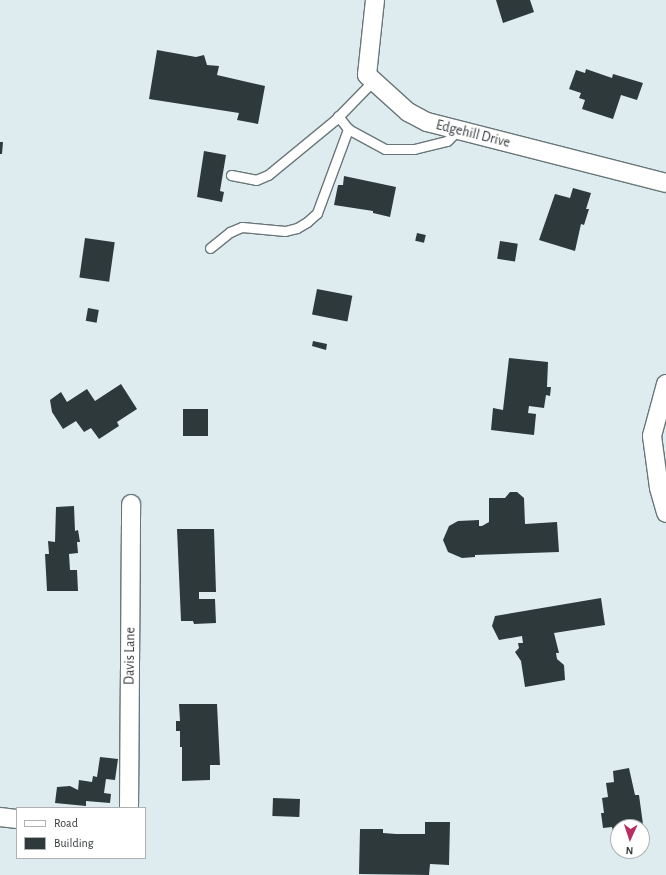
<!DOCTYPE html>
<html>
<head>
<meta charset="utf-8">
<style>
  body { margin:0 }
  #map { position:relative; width:666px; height:875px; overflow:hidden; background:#deecf0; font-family:"Alegreya Sans",sans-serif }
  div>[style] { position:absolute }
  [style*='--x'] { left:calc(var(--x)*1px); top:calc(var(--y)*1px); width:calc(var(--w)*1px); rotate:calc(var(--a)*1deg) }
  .building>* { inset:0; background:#2d393b; transform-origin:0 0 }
  .roads { filter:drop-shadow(1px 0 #697679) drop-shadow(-1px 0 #697679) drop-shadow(0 1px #697679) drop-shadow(0 -1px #697679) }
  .service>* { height:9px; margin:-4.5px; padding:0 4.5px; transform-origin:4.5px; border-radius:4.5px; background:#fff }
  .minor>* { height:18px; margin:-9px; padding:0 9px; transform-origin:9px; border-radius:9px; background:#fff }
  span { translate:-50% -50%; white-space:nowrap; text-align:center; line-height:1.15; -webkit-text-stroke:4px #fff; paint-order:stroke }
  .street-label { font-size:14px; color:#353a3c }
  .legend { position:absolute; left:16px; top:807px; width:130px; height:52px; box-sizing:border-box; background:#fff; border:1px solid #aeb0b1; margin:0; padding:5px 7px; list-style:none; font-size:12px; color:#353a3c }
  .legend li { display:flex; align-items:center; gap:8px; height:20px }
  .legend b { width:20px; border:1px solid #aeb0b1 }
  .north { position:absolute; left:610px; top:819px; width:40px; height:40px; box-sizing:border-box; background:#fff; border:1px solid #aeb0b1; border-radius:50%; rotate:183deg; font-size:11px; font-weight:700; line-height:16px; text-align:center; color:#353a3c }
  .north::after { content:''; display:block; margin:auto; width:14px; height:18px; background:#b92d63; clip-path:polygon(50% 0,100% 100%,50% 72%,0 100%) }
</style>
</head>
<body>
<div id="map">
  <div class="building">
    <i style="clip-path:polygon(496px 0,530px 0,534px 12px,503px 23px)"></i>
    <i style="clip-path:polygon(157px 50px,196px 57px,204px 55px,207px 65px,219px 66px,217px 75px,265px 86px,258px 124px,237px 120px,239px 113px,149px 99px)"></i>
    <i style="clip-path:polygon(586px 69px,612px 78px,613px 74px,643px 83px,637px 100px,621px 95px,613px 119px,582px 109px,585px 100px,579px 98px,581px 93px,569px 89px,576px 70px,585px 73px)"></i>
    <i style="clip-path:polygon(0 142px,3px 142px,2px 154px,0 154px)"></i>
    <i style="clip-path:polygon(204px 151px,226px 155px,220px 191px,224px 192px,222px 202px,197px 197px)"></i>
    <i style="clip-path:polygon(344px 176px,396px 187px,390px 217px,373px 213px,373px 211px,334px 205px,338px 185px,343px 185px)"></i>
    <i style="clip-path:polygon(573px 188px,591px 193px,586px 209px,589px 209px,584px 225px,581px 224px,575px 251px,539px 240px,555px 194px,570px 198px)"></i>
    <i style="left:417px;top:233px;width:9px;height:8px;rotate:13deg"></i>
    <i style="left:85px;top:238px;width:30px;height:40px;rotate:8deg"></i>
    <i style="left:500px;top:241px;width:18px;height:18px;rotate:9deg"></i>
    <i style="left:317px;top:289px;width:36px;height:26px;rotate:11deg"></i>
    <i style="left:88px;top:308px;width:11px;height:13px;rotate:10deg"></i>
    <i style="clip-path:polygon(313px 341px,327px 344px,326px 350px,312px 346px)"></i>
    <i style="clip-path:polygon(509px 358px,548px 362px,547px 387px,551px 387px,550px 396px,546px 395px,544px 408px,529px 406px,528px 413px,536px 414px,534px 435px,491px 430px,493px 408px,503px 410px)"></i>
    <i style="clip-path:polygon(121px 384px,137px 409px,117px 422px,119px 426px,99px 439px,91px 428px,84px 432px,76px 421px,63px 429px,52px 412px,50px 400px,61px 392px,67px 402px,87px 389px,95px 401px)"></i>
    <i style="left:208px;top:409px;width:27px;height:25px;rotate:90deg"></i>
    <i style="clip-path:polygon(510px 492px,517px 492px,524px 498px,525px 524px,557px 522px,559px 552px,475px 555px,475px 557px,462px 558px,448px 552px,443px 540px,449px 526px,458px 521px,479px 520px,479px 526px,482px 526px,489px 522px,489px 498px,505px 498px)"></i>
    <i style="clip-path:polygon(74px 506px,75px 531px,78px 530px,80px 542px,77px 542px,78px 553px,69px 554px,70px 570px,77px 570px,78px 591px,47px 591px,45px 554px,49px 554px,48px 541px,55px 542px,56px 507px)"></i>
    <i style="clip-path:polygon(177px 529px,214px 529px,216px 592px,199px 592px,199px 599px,215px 599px,216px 623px,194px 624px,193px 621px,181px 621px)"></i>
    <i style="clip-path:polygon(601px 598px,605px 625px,554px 633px,559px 653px,556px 653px,557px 659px,564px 665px,565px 680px,525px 687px,521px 661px,515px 652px,519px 648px,518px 643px,523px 643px,522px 636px,499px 640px,492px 626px,495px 616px)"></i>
    <i style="clip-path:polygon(179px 704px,217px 704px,220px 765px,210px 765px,210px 780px,182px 781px,182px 747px,180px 747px,180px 731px,176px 731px,176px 721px,180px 721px)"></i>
    <i style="clip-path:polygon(100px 757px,118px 759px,115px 780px,106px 779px,104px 793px,111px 794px,110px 803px,86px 801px,86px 806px,55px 803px,57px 787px,70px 786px,78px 790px,79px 780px,92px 782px,93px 776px,97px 777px)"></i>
    <i style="clip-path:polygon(629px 768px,635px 795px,639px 795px,645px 839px,642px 840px,642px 827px,618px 827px,618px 835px,614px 836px,612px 827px,603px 828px,601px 813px,604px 813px,602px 798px,608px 797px,606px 783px,614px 782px,613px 771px)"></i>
    <i style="left:273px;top:798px;width:27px;height:18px;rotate:2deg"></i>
    <i style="clip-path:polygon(425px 822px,450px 822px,449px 865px,430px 864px,429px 875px,359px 874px,360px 829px,383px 829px,383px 833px,396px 834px,425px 834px)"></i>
  </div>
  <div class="roads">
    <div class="service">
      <i style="--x:338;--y:116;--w:16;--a:52"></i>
      <i style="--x:348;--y:129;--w:42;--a:28.4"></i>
      <i style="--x:385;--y:149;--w:29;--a:0"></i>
      <i style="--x:414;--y:149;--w:34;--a:-14"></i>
      <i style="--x:447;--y:141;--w:16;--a:-45"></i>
      <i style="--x:231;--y:175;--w:25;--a:11"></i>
      <i style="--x:256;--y:180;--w:13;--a:-23"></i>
      <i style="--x:268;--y:175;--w:87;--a:-39.4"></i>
      <i style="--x:335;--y:120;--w:54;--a:-45.7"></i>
      <i style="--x:210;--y:248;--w:26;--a:-39"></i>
      <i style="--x:230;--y:232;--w:13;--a:-23"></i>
      <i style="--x:242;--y:227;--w:43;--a:5.3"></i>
      <i style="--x:285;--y:231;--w:12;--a:-14"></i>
      <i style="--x:297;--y:228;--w:12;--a:-31"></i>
      <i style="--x:307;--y:222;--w:13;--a:-42"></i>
      <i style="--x:317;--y:213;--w:90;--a:-69.7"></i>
    </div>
    <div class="minor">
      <i style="--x:375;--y:0;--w:75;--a:96.1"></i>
      <i style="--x:367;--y:75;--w:55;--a:42.1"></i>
      <i style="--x:408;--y:112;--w:21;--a:28"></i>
      <i style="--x:427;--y:122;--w:247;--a:14.3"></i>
      <i style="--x:666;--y:384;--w:54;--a:105.1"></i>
      <i style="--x:652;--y:436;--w:52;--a:82.3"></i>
      <i style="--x:659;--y:488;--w:26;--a:74"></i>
      <i style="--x:129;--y:808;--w:304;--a:-89.6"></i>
      <i style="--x:0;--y:817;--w:17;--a:7"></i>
    </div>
  </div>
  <div class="street-label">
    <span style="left:473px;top:134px;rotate:14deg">Edgehill Drive</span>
    <span style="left:130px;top:656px;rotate:-89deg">Davis Lane</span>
  </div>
  <ul class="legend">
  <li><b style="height:5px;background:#fff"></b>Road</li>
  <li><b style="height:11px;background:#2d393b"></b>Building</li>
  </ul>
  <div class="north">N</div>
</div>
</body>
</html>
